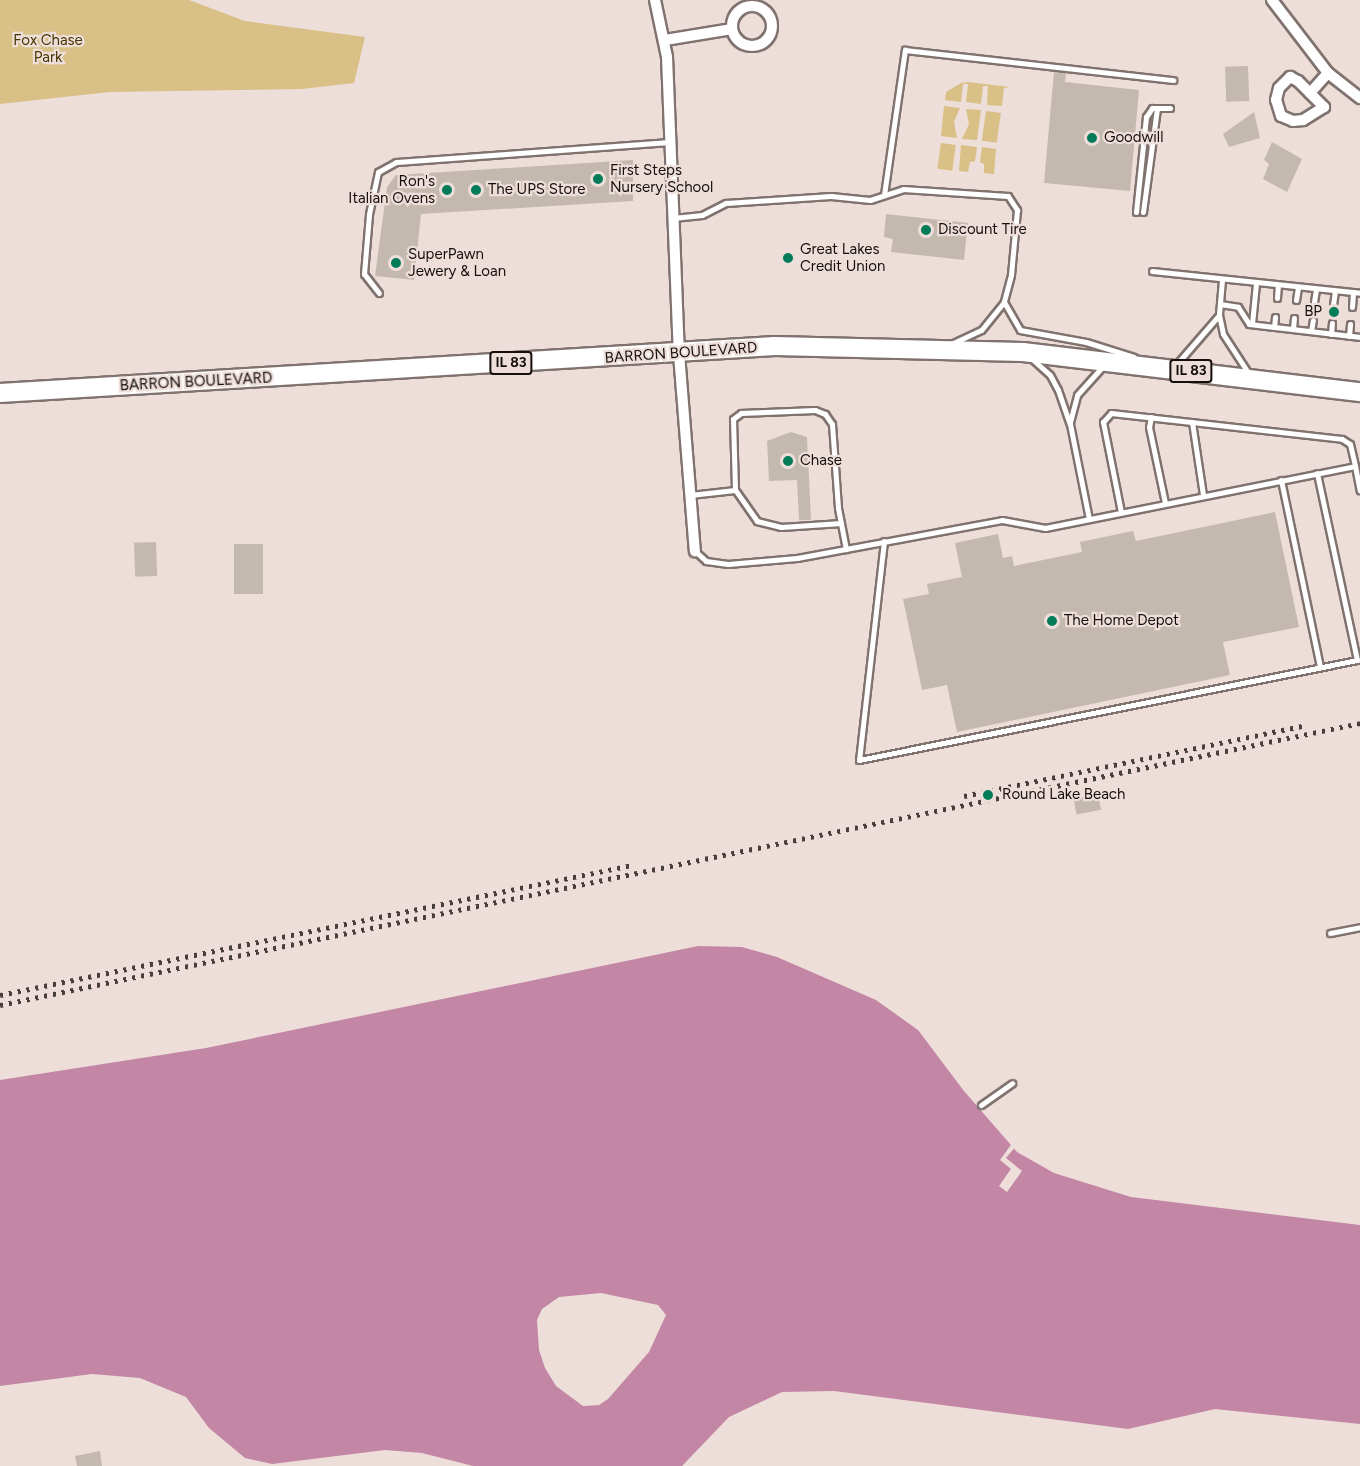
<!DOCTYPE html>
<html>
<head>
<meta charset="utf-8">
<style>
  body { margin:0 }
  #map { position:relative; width:1360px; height:1466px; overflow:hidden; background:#eeded9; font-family:Figtree,sans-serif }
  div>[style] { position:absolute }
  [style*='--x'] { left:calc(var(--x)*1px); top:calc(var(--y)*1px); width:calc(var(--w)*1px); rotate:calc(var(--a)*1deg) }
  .green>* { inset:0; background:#d8c086; transform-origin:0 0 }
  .water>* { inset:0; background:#c386a5 }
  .pier>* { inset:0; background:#eeded9 }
  .building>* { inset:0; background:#c4b9af; transform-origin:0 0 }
  .roads { filter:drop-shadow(2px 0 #80736f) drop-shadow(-2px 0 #80736f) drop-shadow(0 2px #80736f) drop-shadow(0 -2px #80736f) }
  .lane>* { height:5px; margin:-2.5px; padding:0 2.5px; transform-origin:2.5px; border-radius:2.5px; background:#fff }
  .street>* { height:10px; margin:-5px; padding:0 5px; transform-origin:5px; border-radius:5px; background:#fff }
  .street>.ring { margin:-5px; padding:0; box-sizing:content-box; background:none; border:10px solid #fff; border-radius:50% }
  .primary>* { height:18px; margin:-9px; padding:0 9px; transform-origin:9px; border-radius:9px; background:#fff }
  .rail>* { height:4.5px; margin-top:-2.25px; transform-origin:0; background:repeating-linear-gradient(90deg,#473f3d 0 3px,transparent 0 9px) }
  .dots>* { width:16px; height:16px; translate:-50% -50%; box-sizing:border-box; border:3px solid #eeded9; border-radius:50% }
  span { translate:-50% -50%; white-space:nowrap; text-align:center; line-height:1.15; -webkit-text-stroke:4.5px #eeded9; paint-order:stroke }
  .shield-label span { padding:2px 4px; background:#eeded9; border:2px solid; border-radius:4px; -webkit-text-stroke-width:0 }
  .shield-label { font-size:14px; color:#140f0d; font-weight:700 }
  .park-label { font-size:15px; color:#483702 }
  .poi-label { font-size:15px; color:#140f0d }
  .left { translate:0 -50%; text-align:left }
  .right { translate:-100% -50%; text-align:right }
  .street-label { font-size:15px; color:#140f0d }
</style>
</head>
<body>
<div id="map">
  <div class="green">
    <i style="clip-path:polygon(0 0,189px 0,245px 21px,365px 37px,354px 83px,302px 89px,110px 92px,0 104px)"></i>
    <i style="clip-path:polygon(961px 83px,968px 82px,1010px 87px,1004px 88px,1002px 106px,987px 105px,988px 86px,983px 86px,981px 104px,966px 102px,968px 84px,963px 84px,961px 102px,945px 100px,946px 92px)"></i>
    <i style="clip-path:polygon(944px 106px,960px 108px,954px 122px,957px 138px,941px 136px)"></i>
    <i style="clip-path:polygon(966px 109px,981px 110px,977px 140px,962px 139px,969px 124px)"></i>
    <i style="left:986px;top:111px;width:15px;height:30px;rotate:8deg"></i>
    <i style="left:941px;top:143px;width:15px;height:26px;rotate:8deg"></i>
    <i style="clip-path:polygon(961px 145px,977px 147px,975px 161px,970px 162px,968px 172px,959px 171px)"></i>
    <i style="clip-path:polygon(982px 147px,996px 149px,994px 174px,984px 173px,984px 164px,980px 162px)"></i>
  </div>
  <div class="water">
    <i style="clip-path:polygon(evenodd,698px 946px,742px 947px,777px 957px,876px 1000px,918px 1030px,964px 1091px,1017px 1152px,1054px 1173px,1131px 1197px,1360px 1225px,1360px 1424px,1215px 1409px,1128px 1429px,834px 1391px,782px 1392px,729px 1417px,682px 1466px,473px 1466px,422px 1453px,385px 1450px,272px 1464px,245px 1458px,209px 1428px,186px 1397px,140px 1378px,92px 1374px,0 1386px,0 1080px,206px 1048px,698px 946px,601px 1293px,658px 1305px,666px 1315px,649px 1352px,608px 1399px,599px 1405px,583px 1406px,556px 1386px,545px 1368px,539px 1350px,537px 1320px,542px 1309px,559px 1297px,601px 1293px)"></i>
  </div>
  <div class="pier">
    <i style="clip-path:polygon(1013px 1142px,1016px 1146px,1006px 1158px,1022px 1171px,1007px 1192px,999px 1186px,1011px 1169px,1000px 1160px)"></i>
  </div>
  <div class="building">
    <i style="left:1248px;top:66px;width:35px;height:23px;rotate:88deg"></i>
    <i style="clip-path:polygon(1054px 72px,1066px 73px,1065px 82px,1139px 90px,1130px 191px,1044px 183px)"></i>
    <i style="clip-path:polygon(1254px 112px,1260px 138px,1229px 147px,1223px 134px)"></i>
    <i style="clip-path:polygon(1272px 142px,1302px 159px,1287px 192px,1263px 179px,1269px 164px,1264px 160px)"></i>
    <i style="clip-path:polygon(633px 160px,633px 201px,421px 214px,414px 280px,375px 276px,387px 187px,396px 175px)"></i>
    <i style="clip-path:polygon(886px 214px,968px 223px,964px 260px,891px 252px,893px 239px,884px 237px)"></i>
    <i style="clip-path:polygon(791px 432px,807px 437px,811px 520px,799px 520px,797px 480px,769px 481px,767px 441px)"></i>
    <i style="clip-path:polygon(1275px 512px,1299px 627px,1223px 642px,1230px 675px,957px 732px,947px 685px,922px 690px,903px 599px,929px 594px,927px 584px,962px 577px,955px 543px,998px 534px,1003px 558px,1012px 556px,1014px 566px,1082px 552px,1080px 542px,1133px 531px,1136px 541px)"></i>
    <i style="left:156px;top:542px;width:34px;height:22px;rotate:88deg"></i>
    <i style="left:234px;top:544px;width:29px;height:50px"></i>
    <i style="left:1098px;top:794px;width:16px;height:25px;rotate:79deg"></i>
    <i style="clip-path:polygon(100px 1451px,102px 1466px,77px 1466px,75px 1456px)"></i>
  </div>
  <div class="roads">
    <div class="lane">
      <i style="--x:884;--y:195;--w:147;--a:-81.8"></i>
      <i style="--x:905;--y:50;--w:270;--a:6.4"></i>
      <i style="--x:1136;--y:212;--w:96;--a:-84"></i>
      <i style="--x:1146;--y:117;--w:11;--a:-56"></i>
      <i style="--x:1152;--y:108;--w:18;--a:0"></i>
      <i style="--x:1143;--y:212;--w:105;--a:-82.3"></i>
      <i style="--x:673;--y:218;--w:29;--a:-6"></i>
      <i style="--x:702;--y:215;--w:27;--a:-27"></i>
      <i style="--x:726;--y:203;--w:105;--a:-3.8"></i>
      <i style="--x:831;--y:196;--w:39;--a:6"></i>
      <i style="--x:870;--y:200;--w:35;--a:-18"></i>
      <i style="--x:903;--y:189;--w:105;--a:3.8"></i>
      <i style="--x:1008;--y:196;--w:17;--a:57"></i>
      <i style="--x:1017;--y:210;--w:65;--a:95.3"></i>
      <i style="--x:1011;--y:275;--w:28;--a:105"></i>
      <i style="--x:1004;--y:302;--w:36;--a:129"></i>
      <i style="--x:981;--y:330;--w:33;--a:155"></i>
      <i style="--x:1152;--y:271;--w:209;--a:6"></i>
      <i style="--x:1222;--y:280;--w:35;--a:95"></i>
      <i style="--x:1219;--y:315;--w:19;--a:78"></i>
      <i style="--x:1223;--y:334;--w:48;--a:57"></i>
      <i style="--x:379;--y:293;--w:24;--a:-128"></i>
      <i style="--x:364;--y:274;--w:60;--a:-85.2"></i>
      <i style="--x:369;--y:214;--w:43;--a:-77.9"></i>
      <i style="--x:378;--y:172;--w:21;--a:-29"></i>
      <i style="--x:396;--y:162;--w:275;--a:-4.2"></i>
      <i style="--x:1277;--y:298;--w:13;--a:-86"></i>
      <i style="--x:1296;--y:300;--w:13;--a:-81"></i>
      <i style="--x:1004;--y:302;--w:32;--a:60"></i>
      <i style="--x:1020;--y:330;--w:67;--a:10.3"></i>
      <i style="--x:1086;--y:342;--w:50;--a:17.4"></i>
      <i style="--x:1314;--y:302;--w:13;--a:-81"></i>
      <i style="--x:1220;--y:304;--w:18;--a:9"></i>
      <i style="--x:1238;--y:307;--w:20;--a:57"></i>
      <i style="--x:1249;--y:324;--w:112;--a:6.7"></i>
      <i style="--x:1333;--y:305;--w:14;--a:-82"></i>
      <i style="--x:1352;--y:307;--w:15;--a:-86"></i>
      <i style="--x:1252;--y:324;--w:41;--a:-84.4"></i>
      <i style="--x:1274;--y:327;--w:10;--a:-84"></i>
      <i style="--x:1293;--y:329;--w:11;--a:-85"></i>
      <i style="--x:1311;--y:331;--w:11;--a:-80"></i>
      <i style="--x:1331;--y:334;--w:11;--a:-85"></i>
      <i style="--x:1349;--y:336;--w:12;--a:-85"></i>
      <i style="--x:1031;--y:358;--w:25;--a:42"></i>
      <i style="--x:1050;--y:375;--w:17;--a:62"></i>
      <i style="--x:1058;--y:390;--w:36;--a:71"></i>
      <i style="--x:1070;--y:424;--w:97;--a:78.7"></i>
      <i style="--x:1175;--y:366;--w:67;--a:-49.2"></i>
      <i style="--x:1151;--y:417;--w:10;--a:101"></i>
      <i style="--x:1149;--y:427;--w:78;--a:78.1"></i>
      <i style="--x:1070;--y:422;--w:28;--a:-75"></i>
      <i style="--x:1077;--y:395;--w:40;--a:-48"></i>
      <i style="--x:1192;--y:422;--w:74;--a:81.4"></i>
      <i style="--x:1281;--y:480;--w:191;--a:78.2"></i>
      <i style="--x:690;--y:495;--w:45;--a:-6.3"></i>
      <i style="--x:1121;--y:512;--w:92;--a:-101.3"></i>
      <i style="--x:1103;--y:422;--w:12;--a:-48"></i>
      <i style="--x:1111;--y:413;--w:232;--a:6.4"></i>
      <i style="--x:1342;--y:439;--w:9;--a:32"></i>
      <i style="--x:1350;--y:444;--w:23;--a:77"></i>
      <i style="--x:841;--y:523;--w:60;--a:176.2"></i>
      <i style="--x:781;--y:527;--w:25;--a:-166"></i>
      <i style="--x:757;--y:521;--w:38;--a:-125"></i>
      <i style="--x:735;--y:490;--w:71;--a:-91.6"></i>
      <i style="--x:733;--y:419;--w:10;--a:-37"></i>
      <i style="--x:741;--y:413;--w:74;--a:-2.3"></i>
      <i style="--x:815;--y:410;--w:11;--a:22"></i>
      <i style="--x:825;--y:414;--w:12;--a:55"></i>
      <i style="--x:832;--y:424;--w:84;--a:85.9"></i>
      <i style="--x:838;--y:508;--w:42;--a:79"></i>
      <i style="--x:884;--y:541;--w:220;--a:96.5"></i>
      <i style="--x:859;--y:760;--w:508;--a:-11.35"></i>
      <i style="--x:1357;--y:660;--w:191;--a:-102.1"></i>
      <i style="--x:695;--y:551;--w:15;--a:42"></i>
      <i style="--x:706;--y:561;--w:22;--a:8"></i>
      <i style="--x:728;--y:564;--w:69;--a:-5"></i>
      <i style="--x:797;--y:558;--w:208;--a:-10.5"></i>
      <i style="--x:1002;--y:520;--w:44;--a:10.5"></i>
      <i style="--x:1045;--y:528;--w:316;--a:-11.3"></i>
      <i style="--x:1355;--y:466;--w:25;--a:79"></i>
      <i style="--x:1330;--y:933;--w:31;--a:-11"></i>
      <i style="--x:981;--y:1105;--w:38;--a:-35"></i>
    </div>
    <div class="street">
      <i style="--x:655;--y:0;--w:58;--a:78.1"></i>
      <i style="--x:667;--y:57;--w:297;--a:87.7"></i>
      <i style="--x:679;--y:354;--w:198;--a:85.4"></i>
      <i style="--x:1272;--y:0;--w:92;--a:52.5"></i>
      <i style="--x:1328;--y:73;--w:41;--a:38"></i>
      <i class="ring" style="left:732px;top:6px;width:30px;height:30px"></i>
      <i style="--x:665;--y:40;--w:68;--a:-9.3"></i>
      <i style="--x:1290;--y:77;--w:9;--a:27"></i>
      <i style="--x:1298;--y:81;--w:37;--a:45"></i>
      <i style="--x:1324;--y:107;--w:25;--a:148"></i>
      <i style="--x:1303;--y:120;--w:10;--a:174"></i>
      <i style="--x:1293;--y:121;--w:13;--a:-157"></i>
      <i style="--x:1281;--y:116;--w:17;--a:-107"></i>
      <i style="--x:1276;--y:100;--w:12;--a:-76"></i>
      <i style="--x:1279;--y:88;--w:16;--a:-45"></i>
      <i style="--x:1310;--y:93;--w:27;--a:-48"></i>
    </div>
    <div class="primary">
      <i style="--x:0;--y:393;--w:776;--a:-3.47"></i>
      <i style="--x:775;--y:346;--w:248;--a:1.4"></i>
      <i style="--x:1023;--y:352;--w:339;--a:6.8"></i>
    </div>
  </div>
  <div class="rail">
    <i style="--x:964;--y:796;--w:350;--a:-11.7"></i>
    <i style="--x:0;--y:995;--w:645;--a:-11.62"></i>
    <i style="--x:0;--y:1005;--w:1389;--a:-11.71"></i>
  </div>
  <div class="dots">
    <i style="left:1092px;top:138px;background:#027b58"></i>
    <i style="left:598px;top:179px;background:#027b58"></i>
    <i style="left:447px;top:190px;background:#027b58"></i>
    <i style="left:476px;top:190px;background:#027b58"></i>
    <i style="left:926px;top:230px;background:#027b58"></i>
    <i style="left:788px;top:258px;background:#027b58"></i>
    <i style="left:396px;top:263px;background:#027b58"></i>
    <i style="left:1334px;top:312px;background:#027b58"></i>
    <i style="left:788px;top:461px;background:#027b58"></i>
    <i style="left:1052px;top:621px;background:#027b58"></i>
    <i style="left:988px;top:795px;background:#027b58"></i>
  </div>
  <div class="shield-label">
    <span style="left:511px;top:363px">IL 83</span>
    <span style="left:1191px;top:371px">IL 83</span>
  </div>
  <div class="park-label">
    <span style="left:48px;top:49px">Fox Chase<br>Park</span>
  </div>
  <div class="poi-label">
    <span class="left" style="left:1104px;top:138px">Goodwill</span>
    <span class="left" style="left:610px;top:179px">First Steps<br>Nursery School</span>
    <span class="right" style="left:435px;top:190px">Ron's<br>Italian Ovens</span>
    <span class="left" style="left:488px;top:190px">The UPS Store</span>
    <span class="left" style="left:938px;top:230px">Discount Tire</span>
    <span class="left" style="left:800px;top:258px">Great Lakes<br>Credit Union</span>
    <span class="left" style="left:408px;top:263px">SuperPawn<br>Jewery &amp; Loan</span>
    <span class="right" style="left:1322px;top:312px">BP</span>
    <span class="left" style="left:800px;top:461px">Chase</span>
    <span class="left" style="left:1064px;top:621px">The Home Depot</span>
    <span class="left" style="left:1002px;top:795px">Round Lake Beach</span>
  </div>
  <div class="street-label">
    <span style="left:681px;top:353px;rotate:-4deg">BARRON BOULEVARD</span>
    <span style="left:196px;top:382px;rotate:-3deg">BARRON BOULEVARD</span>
  </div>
</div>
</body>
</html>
